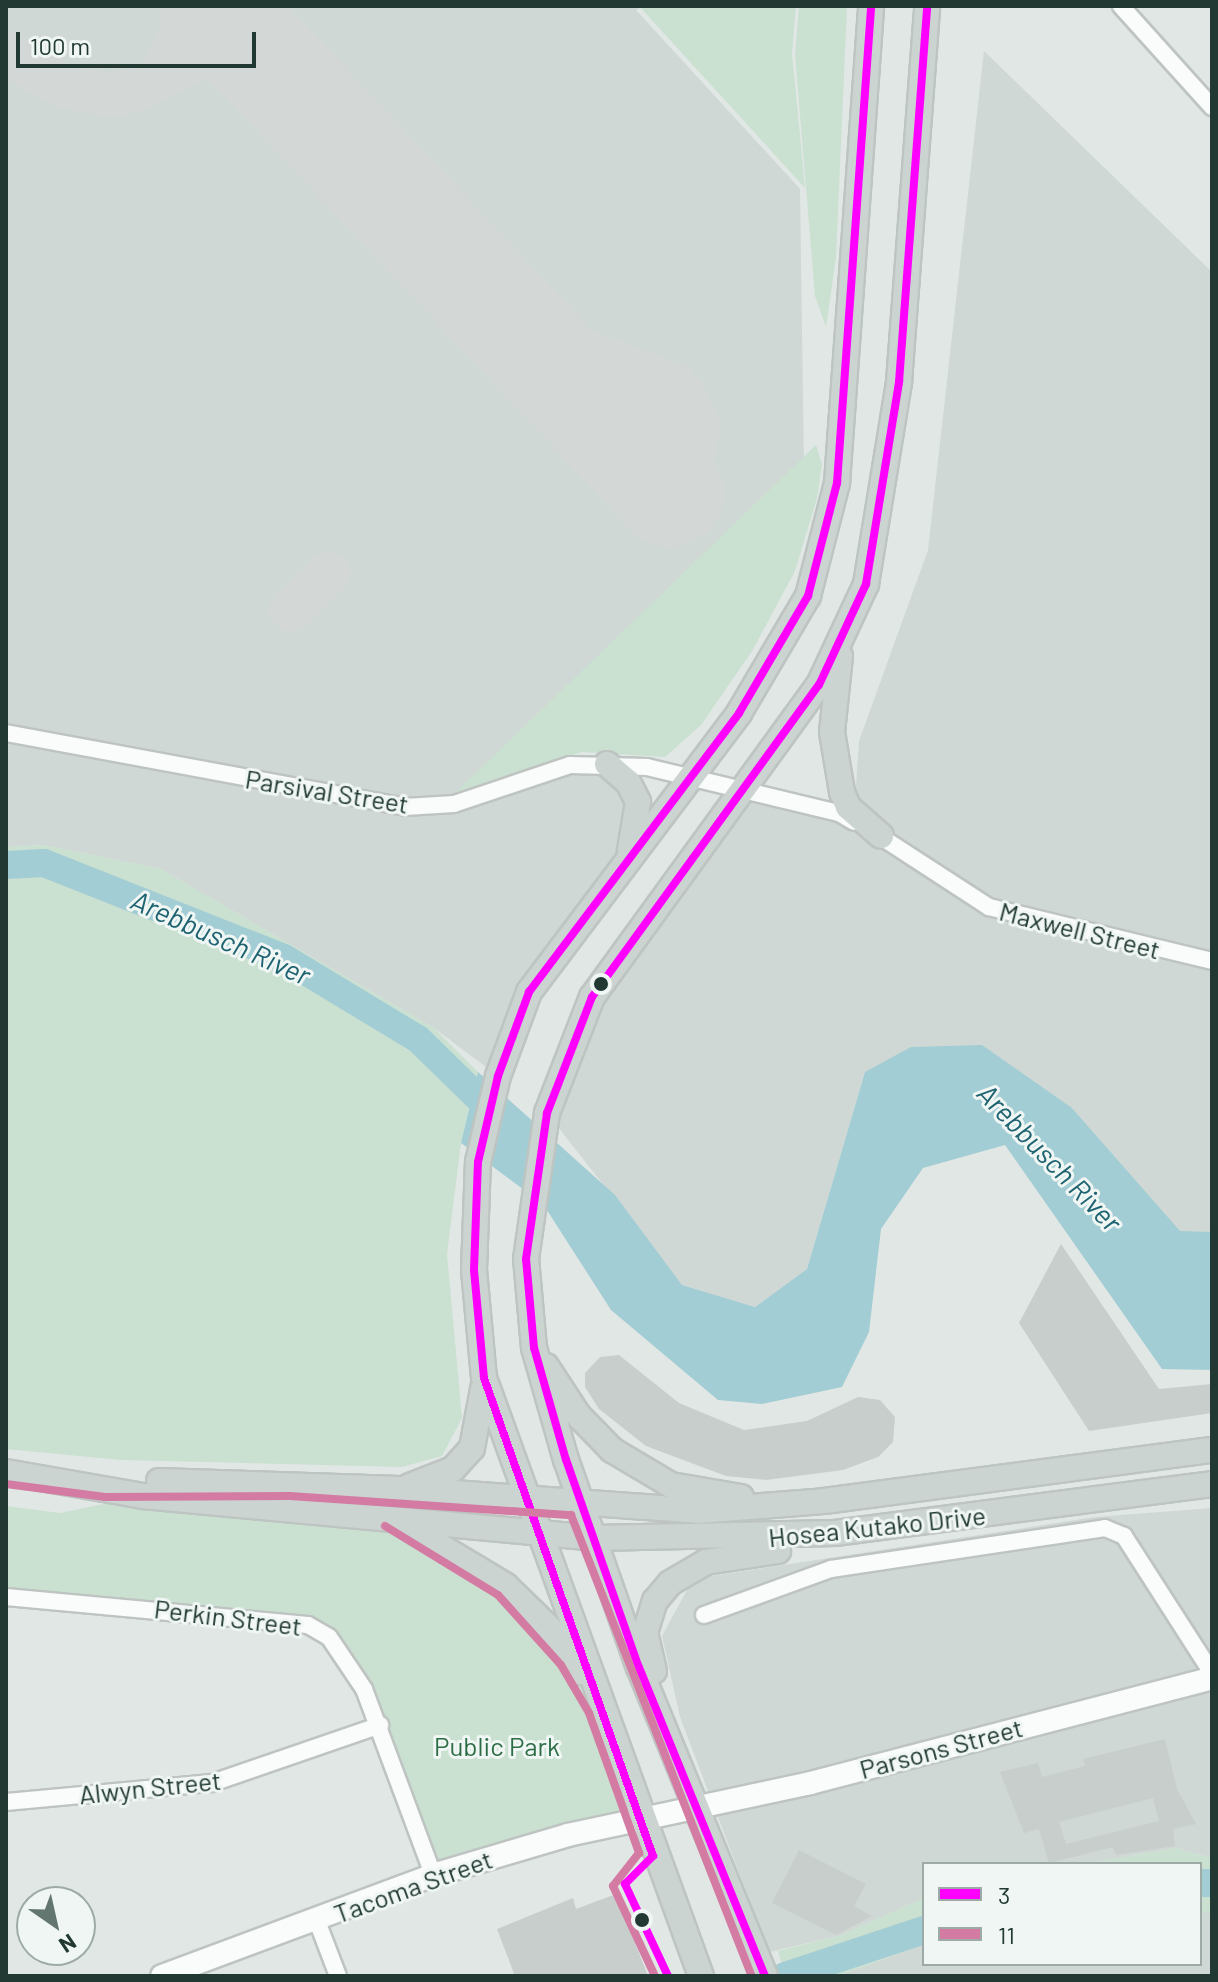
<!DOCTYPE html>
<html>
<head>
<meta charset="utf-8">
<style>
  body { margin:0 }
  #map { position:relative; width:1218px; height:1982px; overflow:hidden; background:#e1e7e4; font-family:Barlow,sans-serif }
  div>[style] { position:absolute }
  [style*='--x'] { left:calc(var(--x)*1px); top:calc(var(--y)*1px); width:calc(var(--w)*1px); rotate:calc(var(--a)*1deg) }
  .built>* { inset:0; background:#cfd8d4 }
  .green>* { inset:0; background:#cae0d1 }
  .water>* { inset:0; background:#a3cdd4 }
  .river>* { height:28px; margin:-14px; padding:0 14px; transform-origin:14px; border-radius:14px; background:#a3cdd4 }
  .taxiway>* { height:44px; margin:-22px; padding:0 22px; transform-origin:22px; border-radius:22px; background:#d3d8d6 }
  .runway>* { height:108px; margin:-54px; padding:0 54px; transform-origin:54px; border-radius:54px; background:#d3d8d6 }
  .building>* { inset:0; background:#c8cecc }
  .roads { filter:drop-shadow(2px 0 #bec4c1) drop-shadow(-2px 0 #bec4c1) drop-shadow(0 2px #bec4c1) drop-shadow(0 -2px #bec4c1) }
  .street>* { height:16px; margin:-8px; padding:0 8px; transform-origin:8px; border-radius:8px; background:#fafbfb }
  .secondary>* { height:22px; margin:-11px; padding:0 11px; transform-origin:11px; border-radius:11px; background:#fafbfb }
  .primary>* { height:24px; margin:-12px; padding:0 12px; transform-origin:12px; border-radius:12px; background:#ccd4d1 }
  .bus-1>* { height:8px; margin:-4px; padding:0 4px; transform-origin:4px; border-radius:4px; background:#ff00fe }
  .bus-2>* { height:8px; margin:-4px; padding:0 4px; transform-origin:4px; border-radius:4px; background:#d37ba2 }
  .dots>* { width:22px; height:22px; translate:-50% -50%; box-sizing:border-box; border:4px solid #eff6f3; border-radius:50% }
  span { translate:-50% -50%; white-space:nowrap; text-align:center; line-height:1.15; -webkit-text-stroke:6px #eff6f3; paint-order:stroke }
  .street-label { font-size:26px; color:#213932 }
  .park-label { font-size:26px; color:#2d6d46 }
  .water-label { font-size:28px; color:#1e6371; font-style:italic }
  .frame { position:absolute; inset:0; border:8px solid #213932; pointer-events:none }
  .legend { position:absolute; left:922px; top:1862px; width:280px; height:104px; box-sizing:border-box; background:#eff6f3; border:2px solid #9daaa6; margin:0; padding:10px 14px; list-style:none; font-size:24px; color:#213932 }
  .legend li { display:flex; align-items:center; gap:16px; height:40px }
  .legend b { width:40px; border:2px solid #9daaa6 }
  .north { position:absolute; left:16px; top:1886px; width:80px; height:80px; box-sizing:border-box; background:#eff6f3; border:2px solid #9daaa6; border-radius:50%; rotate:146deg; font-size:22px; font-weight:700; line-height:32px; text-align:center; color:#213932 }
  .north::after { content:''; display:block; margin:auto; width:28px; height:36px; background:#647670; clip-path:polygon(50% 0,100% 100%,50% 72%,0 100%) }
  .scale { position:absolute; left:16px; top:32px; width:240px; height:36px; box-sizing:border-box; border:4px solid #213932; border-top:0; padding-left:10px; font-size:24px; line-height:28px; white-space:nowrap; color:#213932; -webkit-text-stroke:6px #eff6f3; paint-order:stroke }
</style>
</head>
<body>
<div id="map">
  <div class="built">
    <i style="clip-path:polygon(6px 6px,643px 6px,636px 10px,800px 189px,804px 470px,456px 803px,570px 765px,628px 782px,627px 860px,567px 936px,498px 1076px,434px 1028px,161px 869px,44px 845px,6px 847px)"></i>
    <i style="clip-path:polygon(984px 51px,1212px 272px,1212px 1232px,1180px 1232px,1072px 1108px,865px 1072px,807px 1269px,755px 1307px,682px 1285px,547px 1113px,565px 1058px,741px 793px,839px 813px,900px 844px,855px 801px,859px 741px,928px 550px)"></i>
    <i style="clip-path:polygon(1212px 1508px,1212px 1858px,1176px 1848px,1085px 1864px,924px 1864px,924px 1898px,839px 1936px,769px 1952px,680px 1717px,662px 1636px,693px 1579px,1095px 1517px)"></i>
    <i style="clip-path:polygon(1200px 1911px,1212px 1914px,1212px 1976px,838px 1976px,924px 1944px,924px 1964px,1200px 1964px)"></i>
  </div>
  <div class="green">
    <i style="clip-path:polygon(639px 6px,796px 6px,792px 53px,805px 188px)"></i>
    <i style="clip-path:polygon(799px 6px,847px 6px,836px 257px,826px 327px,815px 296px,795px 54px)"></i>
    <i style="clip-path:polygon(816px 445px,822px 464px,817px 498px,795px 571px,752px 651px,701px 725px,665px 757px,582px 752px,454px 794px)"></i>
    <i style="clip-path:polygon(44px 845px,161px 869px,434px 1028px,478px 1072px,461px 1143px,447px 1254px,462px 1418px,442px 1456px,402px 1467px,121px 1460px,6px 1449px,6px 847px)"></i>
    <i style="clip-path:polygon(143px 1496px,391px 1516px,494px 1590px,600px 1708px,642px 1819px,433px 1875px,348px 1658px,308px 1625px,6px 1597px,6px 1506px,60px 1513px)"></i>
    <i style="clip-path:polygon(1176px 1848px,1212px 1858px,1212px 1914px,1200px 1911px,1200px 1864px,1085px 1864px)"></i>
    <i style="clip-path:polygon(924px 1898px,924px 1944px,838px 1976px,785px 1976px,778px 1951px,839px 1936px)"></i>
  </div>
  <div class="water">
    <i style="clip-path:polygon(982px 1045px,1072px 1108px,1180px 1231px,1212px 1232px,1212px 1370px,1162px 1369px,1005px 1145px,923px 1168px,881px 1229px,869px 1332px,842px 1387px,762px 1404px,718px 1400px,611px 1310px,543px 1204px,461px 1143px,478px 1072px,615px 1195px,682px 1285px,755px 1307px,807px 1269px,865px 1072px,911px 1047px)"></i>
  </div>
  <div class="river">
    <i style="--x:6;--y:865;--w:38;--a:-3"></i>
    <i style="--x:44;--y:863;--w:258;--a:21.6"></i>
    <i style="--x:284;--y:958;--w:157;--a:31.2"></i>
    <i style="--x:418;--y:1039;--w:115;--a:44.3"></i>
    <i style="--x:1200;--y:1883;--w:12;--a:0"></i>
    <i style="--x:785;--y:1976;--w:146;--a:-18.3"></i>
  </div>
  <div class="taxiway">
    <i style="--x:6;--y:54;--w:68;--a:28.1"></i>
    <i style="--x:66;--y:86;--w:42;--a:12.4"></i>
    <i style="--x:107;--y:95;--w:21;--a:-8"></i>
    <i style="--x:128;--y:92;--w:94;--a:-24.6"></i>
    <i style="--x:213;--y:53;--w:39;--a:7"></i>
    <i style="--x:252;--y:58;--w:30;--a:33"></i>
    <i style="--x:162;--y:73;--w:43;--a:-62.2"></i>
    <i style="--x:182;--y:35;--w:29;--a:-84"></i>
    <i style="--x:513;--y:324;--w:172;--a:20.8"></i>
    <i style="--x:674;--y:385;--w:19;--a:47"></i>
    <i style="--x:687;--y:399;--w:32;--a:68"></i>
    <i style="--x:699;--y:429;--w:27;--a:105"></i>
    <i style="--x:692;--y:455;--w:44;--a:148.1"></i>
    <i style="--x:291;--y:610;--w:52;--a:-43.5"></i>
  </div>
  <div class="runway">
    <i style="--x:214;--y:6;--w:667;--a:46.88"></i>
  </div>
  <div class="building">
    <i style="clip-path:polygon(1061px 1244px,1159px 1389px,1212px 1384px,1212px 1413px,1089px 1431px,1019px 1323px)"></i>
    <i style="clip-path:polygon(619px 1355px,679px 1403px,744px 1430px,807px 1421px,858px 1397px,880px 1400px,895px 1417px,893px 1442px,878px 1457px,843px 1470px,766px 1480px,726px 1476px,646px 1446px,599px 1409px,585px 1387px,585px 1373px,600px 1357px)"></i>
    <i style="clip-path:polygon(evenodd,1165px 1739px,1177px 1789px,1196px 1824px,1173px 1829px,1175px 1846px,1116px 1855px,1113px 1847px,1049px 1863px,1039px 1829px,1024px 1833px,1000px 1772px,1038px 1763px,1042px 1777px,1085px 1766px,1083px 1759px,1165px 1739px,1153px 1798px,1159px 1821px,1066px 1844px,1059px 1822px,1153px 1798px)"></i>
    <i style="clip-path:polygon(799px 1850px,866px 1884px,854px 1906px,872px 1916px,836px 1935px,772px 1903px)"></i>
    <i style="clip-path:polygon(616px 1894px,648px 1976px,515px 1976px,497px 1929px,573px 1898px,576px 1909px)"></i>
  </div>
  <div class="roads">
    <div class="street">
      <i style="--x:1121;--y:6;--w:136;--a:48"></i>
      <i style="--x:6;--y:733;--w:406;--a:10.5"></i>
      <i style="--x:405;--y:807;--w:49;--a:-3.5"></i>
      <i style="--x:454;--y:804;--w:122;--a:-18.6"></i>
      <i style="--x:570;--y:765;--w:77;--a:1.5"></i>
      <i style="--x:647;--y:767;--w:197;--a:13.5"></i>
      <i style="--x:839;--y:813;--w:17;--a:31"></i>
      <i style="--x:875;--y:833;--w:136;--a:33"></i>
      <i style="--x:989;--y:907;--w:229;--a:13.6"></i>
      <i style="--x:6;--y:1597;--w:303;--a:5.3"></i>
      <i style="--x:308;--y:1625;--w:24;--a:30"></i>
      <i style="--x:329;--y:1637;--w:63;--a:56.1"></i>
      <i style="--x:364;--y:1689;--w:198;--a:69.6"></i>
      <i style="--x:704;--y:1615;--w:135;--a:-19.9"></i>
      <i style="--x:831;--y:1569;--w:277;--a:-8.5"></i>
      <i style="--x:1105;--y:1528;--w:21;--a:23"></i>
      <i style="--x:1124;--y:1536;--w:163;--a:57.3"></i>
      <i style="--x:6;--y:1802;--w:207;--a:-5.3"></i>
      <i style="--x:212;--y:1783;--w:178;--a:-19"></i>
      <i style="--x:317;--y:1921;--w:59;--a:69.1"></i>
    </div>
    <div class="secondary">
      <i style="--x:162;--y:1976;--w:289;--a:-20.4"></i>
      <i style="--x:433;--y:1875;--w:141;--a:-16.5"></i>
      <i style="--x:568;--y:1835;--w:248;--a:-12.1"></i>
      <i style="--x:810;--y:1783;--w:415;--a:-14.6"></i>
    </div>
    <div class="primary">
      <i style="--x:840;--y:656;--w:76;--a:96"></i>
      <i style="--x:832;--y:732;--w:61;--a:80.5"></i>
      <i style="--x:842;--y:792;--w:16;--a:68"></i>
      <i style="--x:848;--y:807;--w:44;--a:41.3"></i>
      <i style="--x:607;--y:764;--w:28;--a:41"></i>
      <i style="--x:628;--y:782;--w:22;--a:63"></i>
      <i style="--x:638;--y:802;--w:49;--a:99.5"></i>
      <i style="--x:546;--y:1366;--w:59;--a:56.9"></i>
      <i style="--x:578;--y:1415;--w:49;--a:45.8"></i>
      <i style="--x:612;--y:1450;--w:69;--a:30.7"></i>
      <i style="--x:671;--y:1485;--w:71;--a:9.7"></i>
      <i style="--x:6;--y:1472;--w:139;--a:9.9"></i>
      <i style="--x:143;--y:1496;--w:453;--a:5.3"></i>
      <i style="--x:594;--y:1538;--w:241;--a:-1.2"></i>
      <i style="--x:835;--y:1533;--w:380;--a:-7.4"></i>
      <i style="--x:159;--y:1481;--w:241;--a:1.9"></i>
      <i style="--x:400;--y:1489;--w:299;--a:4.2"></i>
      <i style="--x:698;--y:1511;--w:126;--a:-4.5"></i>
      <i style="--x:824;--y:1501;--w:391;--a:-7.5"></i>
      <i style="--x:410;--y:1486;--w:46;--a:-21.6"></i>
      <i style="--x:453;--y:1469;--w:28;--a:-48"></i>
      <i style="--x:472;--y:1448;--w:60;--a:-79.4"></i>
      <i style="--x:398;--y:1521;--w:126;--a:31"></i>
      <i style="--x:506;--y:1586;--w:59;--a:44.3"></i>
      <i style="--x:548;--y:1627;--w:55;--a:55.4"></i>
      <i style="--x:654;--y:1671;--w:39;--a:-103"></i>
      <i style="--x:645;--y:1633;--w:34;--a:-73"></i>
      <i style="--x:655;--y:1601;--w:23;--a:-50"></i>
      <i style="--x:670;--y:1583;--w:42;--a:-30.3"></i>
      <i style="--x:706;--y:1562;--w:73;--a:-8.7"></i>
      <i style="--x:701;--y:1976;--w:636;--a:-109.94"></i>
      <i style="--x:484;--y:1378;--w:108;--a:-95.3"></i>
      <i style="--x:474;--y:1270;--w:108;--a:-87.9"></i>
      <i style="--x:478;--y:1162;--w:88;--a:-76.9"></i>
      <i style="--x:498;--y:1076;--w:90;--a:-69.7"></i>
      <i style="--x:529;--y:992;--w:349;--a:-53"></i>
      <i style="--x:739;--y:713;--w:136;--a:-59.5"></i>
      <i style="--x:808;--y:596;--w:117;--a:-75.6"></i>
      <i style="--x:837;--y:483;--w:478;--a:-85.9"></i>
      <i style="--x:765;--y:1976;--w:333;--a:-112.2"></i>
      <i style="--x:639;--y:1668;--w:220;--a:-109.3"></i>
      <i style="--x:566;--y:1460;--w:116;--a:-105.9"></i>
      <i style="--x:534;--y:1348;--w:89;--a:-95.1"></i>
      <i style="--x:526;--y:1259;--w:148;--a:-81.8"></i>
      <i style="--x:547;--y:1113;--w:124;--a:-68.8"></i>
      <i style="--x:592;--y:997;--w:386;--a:-54"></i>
      <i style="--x:819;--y:685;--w:111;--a:-65"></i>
      <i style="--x:866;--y:584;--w:205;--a:-80.7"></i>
      <i style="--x:899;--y:382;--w:377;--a:-85.7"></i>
    </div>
  </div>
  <div class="bus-1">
    <i style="--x:668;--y:1976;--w:102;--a:-115.1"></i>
    <i style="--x:625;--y:1884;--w:40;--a:-45"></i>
    <i style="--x:653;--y:1856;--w:507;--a:-109.47"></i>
    <i style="--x:484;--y:1378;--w:108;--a:-95.3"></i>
    <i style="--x:474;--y:1270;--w:108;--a:-87.9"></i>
    <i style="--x:478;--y:1162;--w:88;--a:-76.9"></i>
    <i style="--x:498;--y:1076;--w:90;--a:-69.7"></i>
    <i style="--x:529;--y:992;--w:349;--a:-53"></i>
    <i style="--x:739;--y:713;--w:136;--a:-59.5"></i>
    <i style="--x:808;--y:596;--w:117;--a:-75.6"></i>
    <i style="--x:837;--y:483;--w:478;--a:-85.9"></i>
    <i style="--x:765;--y:1976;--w:333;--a:-112.2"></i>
    <i style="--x:639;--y:1668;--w:220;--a:-109.3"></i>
    <i style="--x:566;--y:1460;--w:116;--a:-105.9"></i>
    <i style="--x:534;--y:1348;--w:89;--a:-95.1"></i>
    <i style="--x:526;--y:1259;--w:148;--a:-81.8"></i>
    <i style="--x:547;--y:1113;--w:124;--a:-68.8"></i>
    <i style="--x:592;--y:997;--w:386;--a:-54"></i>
    <i style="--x:819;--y:685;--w:111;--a:-65"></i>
    <i style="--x:866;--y:584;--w:205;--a:-80.7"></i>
    <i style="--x:899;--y:382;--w:377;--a:-85.7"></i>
  </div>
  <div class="bus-2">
    <i style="--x:6;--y:1484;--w:100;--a:7.5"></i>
    <i style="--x:105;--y:1497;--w:185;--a:-0.3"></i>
    <i style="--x:290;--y:1496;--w:282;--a:3.9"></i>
    <i style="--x:571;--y:1515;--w:495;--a:68.6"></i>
    <i style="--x:385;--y:1526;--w:132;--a:31.4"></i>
    <i style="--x:498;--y:1595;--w:94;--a:48"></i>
    <i style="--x:561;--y:1665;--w:56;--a:59.7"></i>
    <i style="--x:589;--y:1713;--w:149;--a:70.3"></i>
    <i style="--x:639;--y:1853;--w:42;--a:128.2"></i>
    <i style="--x:613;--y:1886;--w:99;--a:65"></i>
  </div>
  <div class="dots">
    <i style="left:601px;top:984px;background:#213932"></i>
    <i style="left:642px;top:1920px;background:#213932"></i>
  </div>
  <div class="street-label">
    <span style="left:327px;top:791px;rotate:9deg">Parsival Street</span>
    <span style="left:1080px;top:930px;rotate:14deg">Maxwell Street</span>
    <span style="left:877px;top:1526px;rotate:-6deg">Hosea Kutako Drive</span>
    <span style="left:228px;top:1617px;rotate:7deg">Perkin Street</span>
    <span style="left:941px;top:1748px;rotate:-15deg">Parsons Street</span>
    <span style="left:150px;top:1787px;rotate:-6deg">Alwyn Street</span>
    <span style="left:413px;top:1886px;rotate:-20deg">Tacoma Street</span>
  </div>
  <div class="park-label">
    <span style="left:497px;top:1746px">Public Park</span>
  </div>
  <div class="water-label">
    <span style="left:221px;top:937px;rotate:24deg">Arebbusch River</span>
    <span style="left:1050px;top:1157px;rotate:46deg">Arebbusch River</span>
  </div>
  <div class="frame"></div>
  <ul class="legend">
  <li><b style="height:10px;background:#ff00fe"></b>3</li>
  <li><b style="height:10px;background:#d37ba2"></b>11</li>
  </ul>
  <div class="north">N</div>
  <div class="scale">100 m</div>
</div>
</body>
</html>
